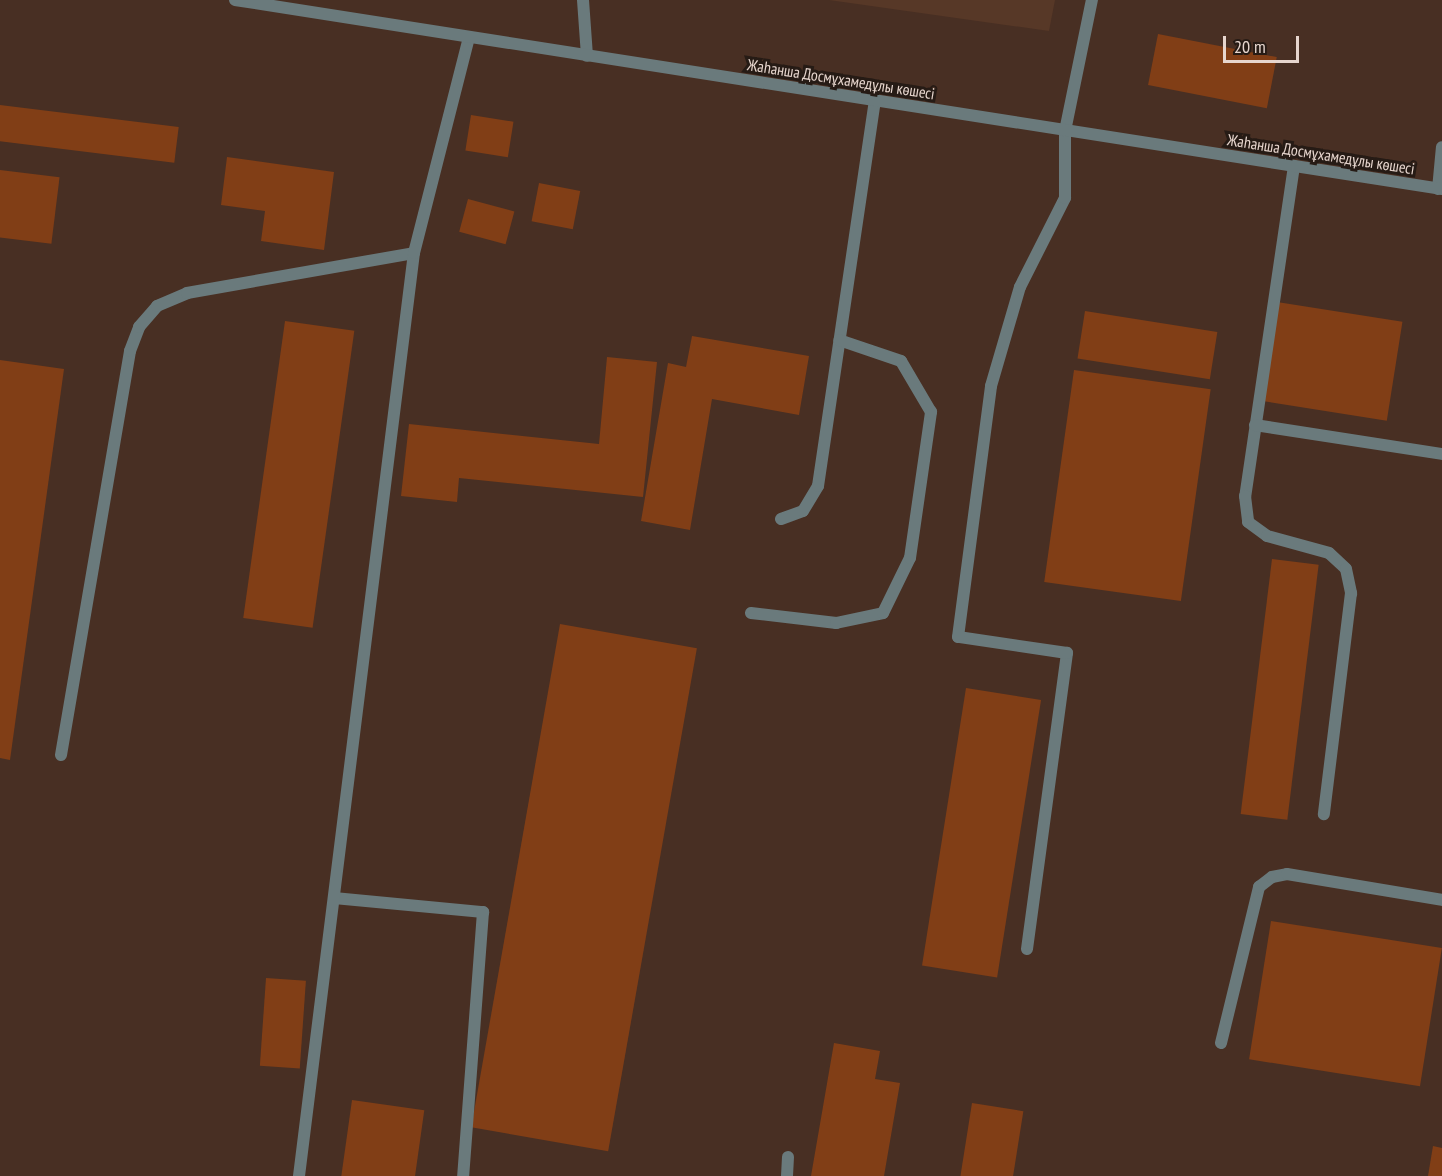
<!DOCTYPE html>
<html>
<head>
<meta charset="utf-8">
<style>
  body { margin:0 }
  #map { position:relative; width:1442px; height:1176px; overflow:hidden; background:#482f23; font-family:"PT Sans Narrow",sans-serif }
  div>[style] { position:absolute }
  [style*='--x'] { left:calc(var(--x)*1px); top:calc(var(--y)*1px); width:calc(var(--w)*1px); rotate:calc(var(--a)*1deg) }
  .built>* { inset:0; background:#573827 }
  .building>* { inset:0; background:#813e16; transform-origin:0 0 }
  .service>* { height:12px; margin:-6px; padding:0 6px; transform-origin:6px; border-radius:6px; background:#6a7a7c }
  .minor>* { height:12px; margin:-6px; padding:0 6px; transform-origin:6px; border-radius:6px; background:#6a7a7c }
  span { translate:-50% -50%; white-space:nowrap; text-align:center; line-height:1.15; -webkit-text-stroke:6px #261b15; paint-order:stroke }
  .street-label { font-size:16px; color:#e7d6ce }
  .scale { position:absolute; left:1223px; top:36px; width:76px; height:27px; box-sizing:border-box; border:3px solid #e7d6ce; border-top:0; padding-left:8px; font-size:18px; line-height:21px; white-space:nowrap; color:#e7d6ce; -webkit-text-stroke:4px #261b15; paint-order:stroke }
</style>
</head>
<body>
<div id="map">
  <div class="built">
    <i style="clip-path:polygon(829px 0,1055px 0,1049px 31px)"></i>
  </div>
  <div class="building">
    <i style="left:1158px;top:34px;width:121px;height:52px;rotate:11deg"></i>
    <i style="left:0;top:105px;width:180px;height:36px;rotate:7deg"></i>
    <i style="left:471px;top:115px;width:43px;height:36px;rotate:9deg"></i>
    <i style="clip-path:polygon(227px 157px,334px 172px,324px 250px,261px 241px,265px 211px,221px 205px)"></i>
    <i style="left:0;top:170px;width:60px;height:67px;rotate:7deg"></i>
    <i style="left:539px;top:183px;width:42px;height:39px;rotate:11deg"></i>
    <i style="left:468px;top:199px;width:48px;height:34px;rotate:15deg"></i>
    <i style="left:1277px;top:302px;width:127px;height:100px;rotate:9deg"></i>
    <i style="left:1085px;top:311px;width:134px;height:48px;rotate:9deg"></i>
    <i style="left:285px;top:321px;width:70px;height:300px;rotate:8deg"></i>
    <i style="clip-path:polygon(692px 336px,809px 356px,799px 415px,712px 399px,690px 530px,641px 521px,668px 363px,686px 367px)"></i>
    <i style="clip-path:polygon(607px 357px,657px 362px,643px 497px,459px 478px,457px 502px,401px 496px,409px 424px,599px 444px)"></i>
    <i style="clip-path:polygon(0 360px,64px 369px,10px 760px,0 758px)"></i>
    <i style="left:1074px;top:370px;width:138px;height:214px;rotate:8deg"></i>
    <i style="left:1272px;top:559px;width:47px;height:257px;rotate:7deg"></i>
    <i style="left:560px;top:624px;width:139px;height:511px;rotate:10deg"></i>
    <i style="left:966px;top:688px;width:76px;height:281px;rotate:9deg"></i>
    <i style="left:1271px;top:921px;width:173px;height:140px;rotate:9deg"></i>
    <i style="left:266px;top:978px;width:40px;height:88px;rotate:4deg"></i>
    <i style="clip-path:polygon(834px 1043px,880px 1051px,875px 1079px,900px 1083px,884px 1176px,811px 1176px)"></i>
    <i style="left:352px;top:1100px;width:73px;height:77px;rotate:8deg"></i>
    <i style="left:972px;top:1103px;width:52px;height:74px;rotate:9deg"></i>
    <i style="clip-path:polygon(1433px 1146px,1442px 1148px,1442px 1176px,1428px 1176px)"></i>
  </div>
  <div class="service">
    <i style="--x:583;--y:0;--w:56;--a:85.9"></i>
    <i style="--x:1294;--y:166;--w:334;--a:98.4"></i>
    <i style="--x:1245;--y:496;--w:26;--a:83"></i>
    <i style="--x:1248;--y:522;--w:24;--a:36"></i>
    <i style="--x:1267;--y:536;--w:64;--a:15.3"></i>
    <i style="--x:1329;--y:553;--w:23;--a:43"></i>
    <i style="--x:1346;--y:569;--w:25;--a:78"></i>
    <i style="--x:1351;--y:593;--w:223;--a:97"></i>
    <i style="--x:1438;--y:189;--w:42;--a:-84.6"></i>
    <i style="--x:1255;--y:425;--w:189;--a:8.8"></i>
    <i style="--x:781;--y:519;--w:23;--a:-20"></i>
    <i style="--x:803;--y:511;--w:29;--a:-59"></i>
    <i style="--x:818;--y:486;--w:389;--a:-81.6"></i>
    <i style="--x:751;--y:613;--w:86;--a:6.7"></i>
    <i style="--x:836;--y:623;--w:48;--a:-12"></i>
    <i style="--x:883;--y:613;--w:61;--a:-63.9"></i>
    <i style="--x:910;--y:558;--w:148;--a:-81.8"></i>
    <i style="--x:931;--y:412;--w:59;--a:-120.5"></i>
    <i style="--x:901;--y:361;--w:65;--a:-161.3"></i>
    <i style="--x:61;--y:755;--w:410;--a:-80.3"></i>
    <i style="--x:130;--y:351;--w:26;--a:-69"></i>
    <i style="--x:139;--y:327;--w:28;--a:-49"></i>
    <i style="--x:157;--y:306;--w:33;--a:-23"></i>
    <i style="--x:187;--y:293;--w:230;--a:-10"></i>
    <i style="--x:334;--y:898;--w:150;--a:5.4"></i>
    <i style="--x:483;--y:912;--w:265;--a:94.3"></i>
    <i style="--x:1027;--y:949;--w:299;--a:-82.3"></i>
    <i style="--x:1067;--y:653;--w:110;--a:-171.6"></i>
    <i style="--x:958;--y:637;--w:253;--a:-82.5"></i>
    <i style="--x:991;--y:386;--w:103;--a:-73.7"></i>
    <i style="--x:1020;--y:287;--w:100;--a:-63.2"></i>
    <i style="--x:1065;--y:198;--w:67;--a:-90"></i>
    <i style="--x:1065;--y:131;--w:134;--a:-78.4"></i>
    <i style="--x:1221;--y:1043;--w:161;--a:-76.3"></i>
    <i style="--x:1259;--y:887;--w:16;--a:-38"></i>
    <i style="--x:1272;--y:877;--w:15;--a:-11"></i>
    <i style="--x:1287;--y:874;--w:157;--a:9.5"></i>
    <i style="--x:299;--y:1176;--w:930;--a:-82.9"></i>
    <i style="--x:414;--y:253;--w:223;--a:-75.7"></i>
    <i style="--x:787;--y:1176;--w:19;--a:-87"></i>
  </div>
  <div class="minor">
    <i style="--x:235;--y:0;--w:1222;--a:8.9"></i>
  </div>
  <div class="street-label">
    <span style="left:841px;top:79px;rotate:9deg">Жаһанша Досмұхамедұлы көшесі</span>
    <span style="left:1321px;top:154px;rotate:9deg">Жаһанша Досмұхамедұлы көшесі</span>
  </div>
  <div class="scale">20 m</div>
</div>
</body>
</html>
